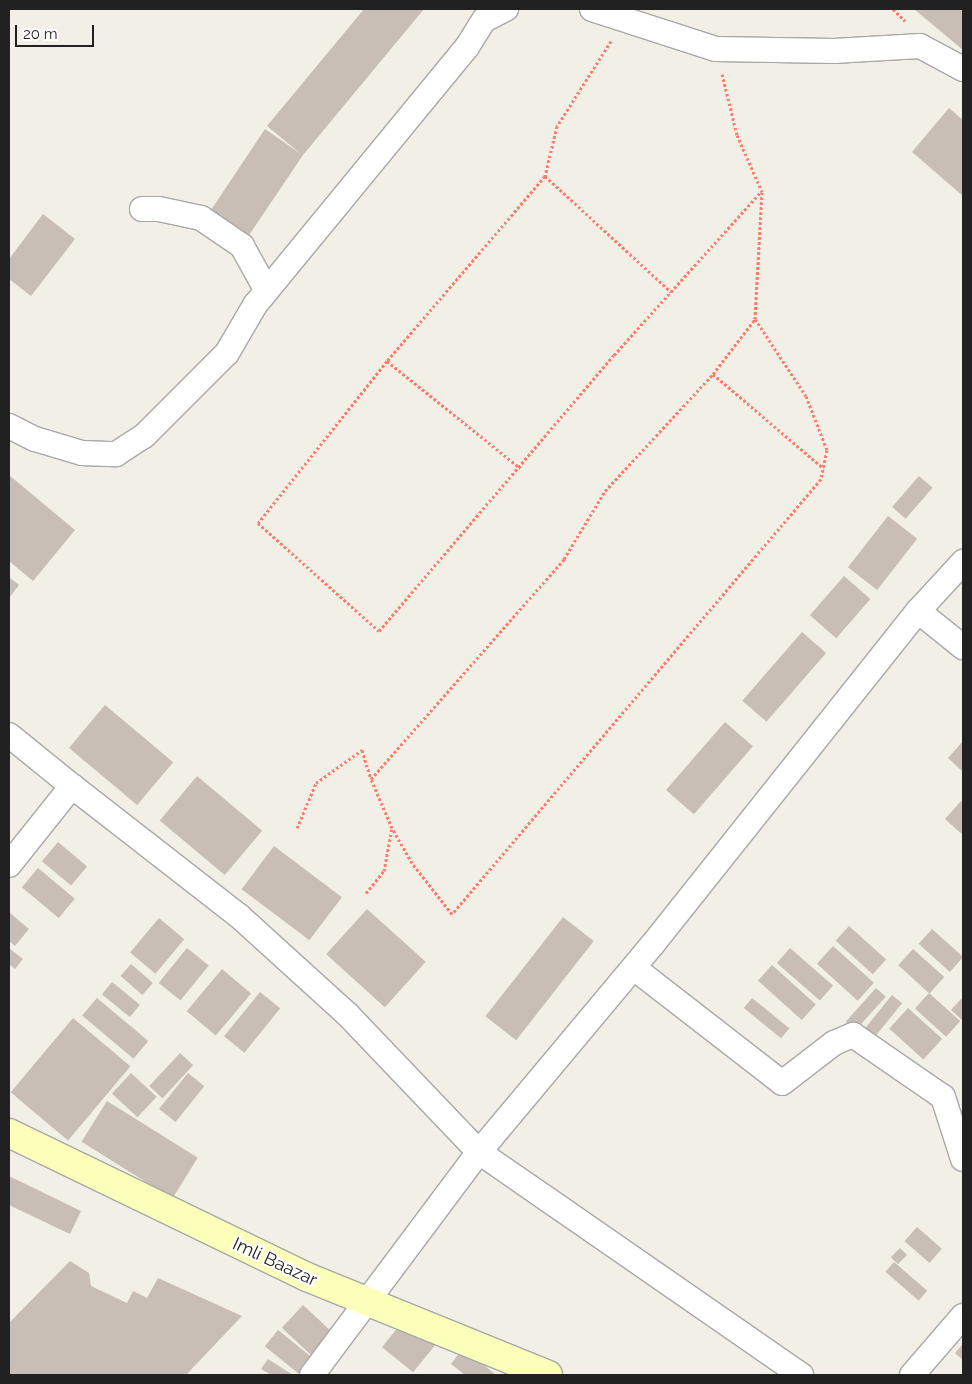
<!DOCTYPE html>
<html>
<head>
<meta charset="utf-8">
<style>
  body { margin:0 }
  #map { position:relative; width:972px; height:1384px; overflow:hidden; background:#f2efe7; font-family:Raleway,sans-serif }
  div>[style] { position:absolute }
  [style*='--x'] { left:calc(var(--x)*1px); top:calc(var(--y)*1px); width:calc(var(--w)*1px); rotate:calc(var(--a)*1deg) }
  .building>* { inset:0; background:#c8beb6; transform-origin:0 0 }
  .path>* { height:3px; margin-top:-1.5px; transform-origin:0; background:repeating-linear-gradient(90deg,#ff7b6c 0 2.5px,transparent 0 5px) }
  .roads { filter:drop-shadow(1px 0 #a8a8a8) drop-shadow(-1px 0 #a8a8a8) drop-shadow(0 1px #a8a8a8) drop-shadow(0 -1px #a8a8a8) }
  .minor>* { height:24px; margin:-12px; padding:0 12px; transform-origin:12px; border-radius:12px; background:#fff }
  .secondary>* { height:28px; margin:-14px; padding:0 14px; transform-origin:14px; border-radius:14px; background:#fbffb9 }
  span { translate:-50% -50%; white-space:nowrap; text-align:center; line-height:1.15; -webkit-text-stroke:4px #fff; paint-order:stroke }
  .street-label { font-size:18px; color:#212121 }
  .frame { position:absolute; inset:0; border:10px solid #212121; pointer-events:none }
  .scale { position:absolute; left:15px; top:25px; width:79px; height:22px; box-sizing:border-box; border:2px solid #212121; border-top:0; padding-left:6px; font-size:15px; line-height:18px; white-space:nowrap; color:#212121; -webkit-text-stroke:4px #fff; paint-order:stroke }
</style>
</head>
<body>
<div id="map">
  <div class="building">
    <i style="clip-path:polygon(364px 9px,424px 9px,303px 155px,247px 238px,209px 213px,265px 129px,301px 154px,267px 126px)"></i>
    <i style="clip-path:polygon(914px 9px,963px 9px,963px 50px)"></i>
    <i style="clip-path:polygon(949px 108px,963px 120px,963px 196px,912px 152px)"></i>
    <i style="clip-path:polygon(43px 214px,75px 239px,31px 296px,9px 279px,9px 259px)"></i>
    <i style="clip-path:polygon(9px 475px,75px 530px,33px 581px,9px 561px)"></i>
    <i style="left:919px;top:476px;width:18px;height:41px;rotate:41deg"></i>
    <i style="left:888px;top:516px;width:37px;height:65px;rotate:38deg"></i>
    <i style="left:844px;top:576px;width:35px;height:52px;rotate:41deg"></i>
    <i style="clip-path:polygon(9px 577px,19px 585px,9px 598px)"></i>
    <i style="left:802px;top:632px;width:32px;height:91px;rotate:41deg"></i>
    <i style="left:105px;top:705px;width:89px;height:56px;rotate:40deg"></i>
    <i style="left:725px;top:722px;width:37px;height:90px;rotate:41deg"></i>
    <i style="clip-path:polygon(963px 741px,963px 772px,948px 758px)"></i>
    <i style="left:197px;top:776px;width:85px;height:58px;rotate:40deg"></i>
    <i style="clip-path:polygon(961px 801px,963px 803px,963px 835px,945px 819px)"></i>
    <i style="left:58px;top:842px;width:38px;height:25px;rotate:40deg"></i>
    <i style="left:274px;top:846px;width:85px;height:54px;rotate:37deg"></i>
    <i style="left:38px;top:868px;width:48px;height:25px;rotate:40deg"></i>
    <i style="left:367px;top:909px;width:79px;height:61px;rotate:42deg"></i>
    <i style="clip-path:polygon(9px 912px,29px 929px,15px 946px,9px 941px)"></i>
    <i style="left:563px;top:917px;width:39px;height:126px;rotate:38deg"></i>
    <i style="left:159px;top:918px;width:33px;height:45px;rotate:40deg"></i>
    <i style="left:849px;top:926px;width:50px;height:20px;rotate:42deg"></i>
    <i style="left:932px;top:929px;width:42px;height:20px;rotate:42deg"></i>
    <i style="left:833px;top:946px;width:55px;height:24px;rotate:42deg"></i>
    <i style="clip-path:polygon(9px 948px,23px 959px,15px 969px,9px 964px)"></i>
    <i style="left:187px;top:948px;width:28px;height:45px;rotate:39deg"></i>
    <i style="left:790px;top:948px;width:57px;height:20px;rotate:41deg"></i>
    <i style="left:913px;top:949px;width:42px;height:22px;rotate:42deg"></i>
    <i style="left:131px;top:964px;width:29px;height:16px;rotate:41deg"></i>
    <i style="left:772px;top:965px;width:59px;height:21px;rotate:42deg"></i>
    <i style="left:222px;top:969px;width:38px;height:55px;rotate:40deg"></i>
    <i style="left:112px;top:982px;width:36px;height:16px;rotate:39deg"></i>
    <i style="left:876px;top:988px;width:13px;height:45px;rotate:42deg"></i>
    <i style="left:260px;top:992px;width:26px;height:57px;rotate:39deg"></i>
    <i style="left:929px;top:993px;width:42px;height:21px;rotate:42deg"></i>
    <i style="left:892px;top:995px;width:13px;height:43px;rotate:39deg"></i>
    <i style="left:97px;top:998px;width:67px;height:23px;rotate:40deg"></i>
    <i style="left:752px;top:998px;width:48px;height:13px;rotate:39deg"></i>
    <i style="clip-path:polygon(961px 999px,963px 1000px,963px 1021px,951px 1010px)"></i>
    <i style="left:908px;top:1008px;width:46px;height:28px;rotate:42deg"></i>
    <i style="left:73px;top:1018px;width:75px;height:97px;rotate:40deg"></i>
    <i style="left:180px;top:1053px;width:18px;height:45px;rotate:43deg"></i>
    <i style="left:131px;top:1073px;width:35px;height:28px;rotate:43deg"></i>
    <i style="left:188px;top:1073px;width:21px;height:46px;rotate:39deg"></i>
    <i style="left:107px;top:1101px;width:107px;height:48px;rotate:32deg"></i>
    <i style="clip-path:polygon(9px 1176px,81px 1211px,70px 1234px,9px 1205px)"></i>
    <i style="left:917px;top:1227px;width:33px;height:19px;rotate:41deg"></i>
    <i style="left:900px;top:1248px;width:10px;height:13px;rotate:45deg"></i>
    <i style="clip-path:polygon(70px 1261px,89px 1273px,91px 1286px,127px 1303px,133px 1291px,147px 1298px,158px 1278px,242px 1316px,186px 1375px,9px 1375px,9px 1323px)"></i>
    <i style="left:894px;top:1262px;width:44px;height:13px;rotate:41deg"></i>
    <i style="left:303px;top:1305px;width:47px;height:31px;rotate:43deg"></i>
    <i style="left:404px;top:1320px;width:40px;height:35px;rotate:39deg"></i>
    <i style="left:278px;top:1330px;width:48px;height:21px;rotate:39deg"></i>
    <i style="clip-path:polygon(963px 1344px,963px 1360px,955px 1353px)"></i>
    <i style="clip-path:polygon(463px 1348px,496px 1375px,465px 1375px,451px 1364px)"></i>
    <i style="clip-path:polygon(268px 1359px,293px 1375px,271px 1375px,261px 1369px)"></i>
  </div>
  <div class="path">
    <i style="--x:893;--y:9;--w:17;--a:45"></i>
    <i style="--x:611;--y:41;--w:101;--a:122.4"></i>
    <i style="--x:557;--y:126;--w:51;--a:103.5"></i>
    <i style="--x:545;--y:176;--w:243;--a:130.5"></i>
    <i style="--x:387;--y:361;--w:207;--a:128.5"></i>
    <i style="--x:258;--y:523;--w:162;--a:41.8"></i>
    <i style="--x:379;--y:631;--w:362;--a:-49.6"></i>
    <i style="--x:614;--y:355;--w:219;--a:-48"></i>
    <i style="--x:722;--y:74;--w:63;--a:76.2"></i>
    <i style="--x:737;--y:135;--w:62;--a:66.3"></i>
    <i style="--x:762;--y:192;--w:127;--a:93.2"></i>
    <i style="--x:755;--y:319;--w:92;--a:56.5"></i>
    <i style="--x:806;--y:396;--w:58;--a:68.7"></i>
    <i style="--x:827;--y:450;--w:30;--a:102"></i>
    <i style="--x:821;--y:479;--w:570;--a:130.31"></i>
    <i style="--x:452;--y:914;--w:65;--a:-128.1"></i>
    <i style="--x:412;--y:863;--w:40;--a:-119.7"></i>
    <i style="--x:392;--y:828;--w:53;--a:-113.2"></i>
    <i style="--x:371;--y:779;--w:293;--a:-48.7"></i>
    <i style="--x:564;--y:559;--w:79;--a:-58.9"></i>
    <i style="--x:605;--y:491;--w:159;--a:-47.3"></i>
    <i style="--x:713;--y:374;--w:69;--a:-52.6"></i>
    <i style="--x:545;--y:176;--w:171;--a:42.6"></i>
    <i style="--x:387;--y:361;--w:171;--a:38.8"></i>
    <i style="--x:713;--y:374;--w:145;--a:40.5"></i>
    <i style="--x:297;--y:828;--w:49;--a:-67.1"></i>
    <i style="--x:316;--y:783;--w:57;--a:-35.7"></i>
    <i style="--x:362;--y:750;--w:30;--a:73"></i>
    <i style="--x:366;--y:893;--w:28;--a:-51"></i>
    <i style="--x:384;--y:871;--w:44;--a:-79.5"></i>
  </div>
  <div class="roads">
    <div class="minor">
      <i style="--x:592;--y:9;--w:130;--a:17.9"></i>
      <i style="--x:716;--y:49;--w:118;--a:1"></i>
      <i style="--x:834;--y:51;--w:86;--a:-3.3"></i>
      <i style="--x:920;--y:46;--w:49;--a:28.1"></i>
      <i style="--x:142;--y:209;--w:17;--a:0"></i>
      <i style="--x:159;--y:209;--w:43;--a:12.1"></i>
      <i style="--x:201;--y:218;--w:50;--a:34.3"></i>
      <i style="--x:242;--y:246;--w:51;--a:60.9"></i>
      <i style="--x:9;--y:426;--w:29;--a:27"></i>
      <i style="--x:35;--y:439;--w:49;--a:16.6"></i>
      <i style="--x:82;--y:453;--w:34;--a:2"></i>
      <i style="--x:116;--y:454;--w:33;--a:-33"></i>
      <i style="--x:144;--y:436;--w:117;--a:-45"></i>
      <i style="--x:227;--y:353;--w:56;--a:-59.7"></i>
      <i style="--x:255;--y:305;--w:334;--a:-50.6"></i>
      <i style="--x:467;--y:47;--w:32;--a:-58"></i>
      <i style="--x:484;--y:20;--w:25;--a:-27"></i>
      <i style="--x:918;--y:611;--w:58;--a:38.7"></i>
      <i style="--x:9;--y:735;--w:81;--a:39"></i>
      <i style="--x:72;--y:786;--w:101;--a:128.6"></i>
      <i style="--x:72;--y:786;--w:212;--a:37.9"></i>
      <i style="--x:239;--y:916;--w:147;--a:42.2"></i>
      <i style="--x:348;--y:1015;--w:190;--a:46.3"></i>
      <i style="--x:479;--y:1152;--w:392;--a:34.7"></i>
      <i style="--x:634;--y:968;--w:187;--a:37.8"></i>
      <i style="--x:782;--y:1083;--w:66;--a:-37.6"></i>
      <i style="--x:834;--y:1043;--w:21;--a:-23"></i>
      <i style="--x:853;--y:1035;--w:109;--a:34.6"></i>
      <i style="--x:943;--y:1097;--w:65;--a:72.1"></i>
      <i style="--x:312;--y:1375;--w:279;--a:-53.2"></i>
      <i style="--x:479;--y:1152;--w:271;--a:-50.1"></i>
      <i style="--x:653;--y:944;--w:426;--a:-51.5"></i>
      <i style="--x:918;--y:611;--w:67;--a:-47.4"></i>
      <i style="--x:912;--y:1375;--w:78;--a:-49.2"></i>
    </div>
    <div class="secondary">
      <i style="--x:9;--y:1133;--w:331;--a:25.8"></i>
      <i style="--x:307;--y:1277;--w:260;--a:22.1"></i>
    </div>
  </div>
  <div class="street-label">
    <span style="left:275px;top:1262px;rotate:25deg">Imli Baazar</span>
  </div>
  <div class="frame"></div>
  <div class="scale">20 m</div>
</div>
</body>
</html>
